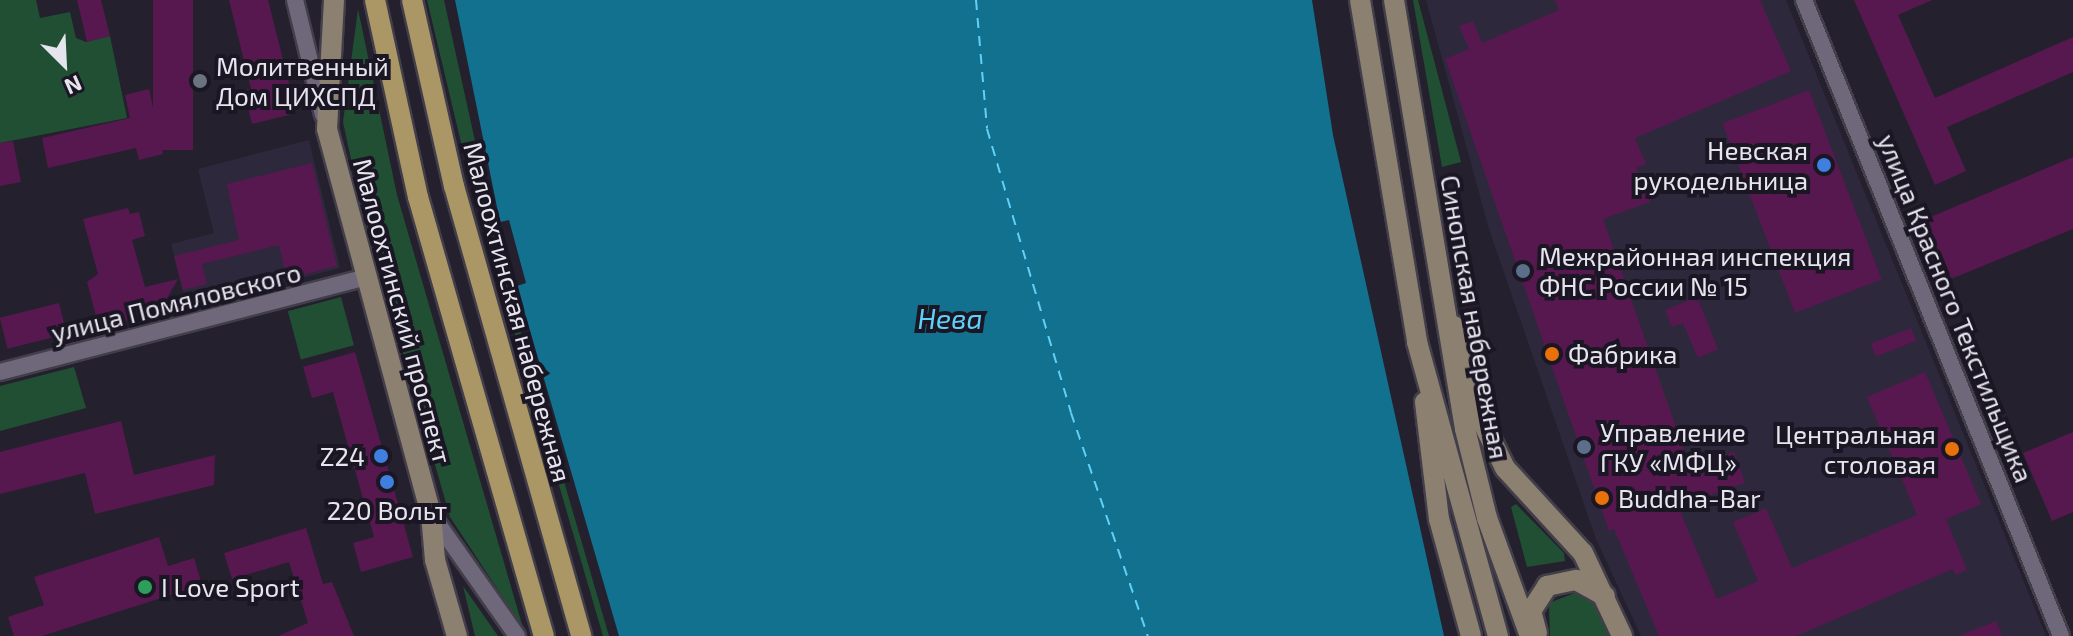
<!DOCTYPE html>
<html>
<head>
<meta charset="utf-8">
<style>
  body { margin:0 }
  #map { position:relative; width:2073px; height:636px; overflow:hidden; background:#24202e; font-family:"Exo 2",sans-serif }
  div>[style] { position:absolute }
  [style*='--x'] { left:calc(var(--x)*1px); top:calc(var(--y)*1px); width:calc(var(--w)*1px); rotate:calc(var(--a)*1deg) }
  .built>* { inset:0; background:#2e283c }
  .green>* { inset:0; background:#214f33; transform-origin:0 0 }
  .water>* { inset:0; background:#12718f }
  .ferry>* { height:2px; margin-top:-1px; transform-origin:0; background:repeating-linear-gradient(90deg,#60d0f9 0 10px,transparent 0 18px) }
  .building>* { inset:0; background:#57184f; transform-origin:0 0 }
  .roads { filter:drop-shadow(2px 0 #423e4a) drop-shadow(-2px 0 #423e4a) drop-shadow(0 2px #423e4a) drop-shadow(0 -2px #423e4a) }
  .street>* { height:16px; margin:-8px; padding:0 8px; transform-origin:8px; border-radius:8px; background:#6e687a }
  .secondary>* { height:20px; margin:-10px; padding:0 10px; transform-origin:10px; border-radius:10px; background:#8c8070 }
  .primary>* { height:20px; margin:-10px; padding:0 10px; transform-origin:10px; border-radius:10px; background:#ab9766 }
  .dots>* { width:22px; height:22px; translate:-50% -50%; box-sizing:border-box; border:4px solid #1b1624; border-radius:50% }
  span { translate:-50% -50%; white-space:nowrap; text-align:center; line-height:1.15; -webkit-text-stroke:8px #1b1624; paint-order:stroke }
  .poi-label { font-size:26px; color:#e6e4ed }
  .left { translate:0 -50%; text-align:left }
  .right { translate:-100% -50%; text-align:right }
  .street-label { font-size:26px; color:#e6e4ed }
  .water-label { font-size:28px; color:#60d0f9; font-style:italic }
  .north { position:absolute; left:24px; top:24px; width:80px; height:80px; -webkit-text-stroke:6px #1b1624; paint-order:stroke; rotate:156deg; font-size:22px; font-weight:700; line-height:32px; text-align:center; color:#e6e4ed }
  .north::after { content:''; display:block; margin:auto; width:28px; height:36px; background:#e6e4ed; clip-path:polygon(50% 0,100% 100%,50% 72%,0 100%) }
</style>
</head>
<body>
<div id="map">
  <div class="built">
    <i style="clip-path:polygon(1426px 0,1786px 0,2046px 636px,1641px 636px,1596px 539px,1489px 229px)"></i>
    <i style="clip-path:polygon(309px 140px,340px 268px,187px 308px,171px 244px,214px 233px,198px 169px)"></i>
  </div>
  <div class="green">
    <i style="clip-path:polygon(0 0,36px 0,40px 18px,70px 12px,76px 38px,86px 42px,110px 36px,127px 118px,0 143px)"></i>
    <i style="clip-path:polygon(427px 0,444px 0,506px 282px,609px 636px,603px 636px,470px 180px)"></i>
    <i style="clip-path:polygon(1413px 0,1418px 0,1461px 162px,1442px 167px)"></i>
    <i style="clip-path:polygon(358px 9px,397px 195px,523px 628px,450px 517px,361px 206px,343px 122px)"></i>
    <i style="left:341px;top:297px;width:50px;height:55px;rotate:75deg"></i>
    <i style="clip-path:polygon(74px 367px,86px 408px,0 431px,0 386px)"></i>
    <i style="clip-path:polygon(1516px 504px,1564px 553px,1565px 561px,1527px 567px,1511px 507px)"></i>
    <i style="clip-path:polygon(463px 586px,498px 636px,475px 636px)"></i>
    <i style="clip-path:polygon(1577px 592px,1595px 602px,1612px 636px,1550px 636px,1549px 603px)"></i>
  </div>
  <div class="water">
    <i style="clip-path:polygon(455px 0,1312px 0,1333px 135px,1444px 636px,619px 636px,517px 286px,526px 283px,509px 220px,500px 222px)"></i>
  </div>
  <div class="ferry">
    <i style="--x:976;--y:0;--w:129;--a:85.1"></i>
    <i style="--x:987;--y:129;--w:296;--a:73.5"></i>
    <i style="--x:1071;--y:413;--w:236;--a:71"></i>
  </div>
  <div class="building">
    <i style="clip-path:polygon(77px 0,101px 0,110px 36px,87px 42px)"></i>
    <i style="left:153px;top:0;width:40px;height:150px"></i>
    <i style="clip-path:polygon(229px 0,268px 0,294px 103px,286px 105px,289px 115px,252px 124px,244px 90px,251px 89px)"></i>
    <i style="clip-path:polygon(1555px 0,1760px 0,1791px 71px,1635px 138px,1646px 164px,1636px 168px,1650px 202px,1603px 219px,1690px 467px,1734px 452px,1745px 483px,1678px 506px,1717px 599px,1758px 581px,1733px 522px,1766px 508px,1792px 568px,1917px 515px,1867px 397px,1925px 372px,1981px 504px,1946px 519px,1967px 570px,1955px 575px,1953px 569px,1796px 636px,1659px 636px,1614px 529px,1609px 531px,1445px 59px,1469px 49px,1459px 26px,1473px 21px,1482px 43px,1559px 10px)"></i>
    <i style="clip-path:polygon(1854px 0,1932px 0,1898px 15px,1935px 98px,2073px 37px,2073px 72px,1947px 127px,1966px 171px,1935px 185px)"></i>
    <i style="clip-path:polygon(149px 89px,163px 154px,139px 160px,136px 148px,48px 168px,42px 138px,130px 118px,125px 95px)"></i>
    <i style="left:1809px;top:90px;width:203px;height:93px;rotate:69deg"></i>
    <i style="clip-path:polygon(13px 141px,21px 182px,0 186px,0 143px)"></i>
    <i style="clip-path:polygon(2073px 157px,2073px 229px,1946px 281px,1921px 221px)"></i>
    <i style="clip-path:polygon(312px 163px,337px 266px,287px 279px,279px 245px,202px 264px,207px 284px,183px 290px,174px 256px,239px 240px,227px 184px)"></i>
    <i style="clip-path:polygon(128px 208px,130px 214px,139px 212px,145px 236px,132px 240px,145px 287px,178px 279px,159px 312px,140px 317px,131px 312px,126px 321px,99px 327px,87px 282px,98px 274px,83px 219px)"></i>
    <i style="clip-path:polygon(1697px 297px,1718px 349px,1698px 358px,1683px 323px,1672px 327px,1665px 310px)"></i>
    <i style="left:59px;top:303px;width:32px;height:61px;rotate:76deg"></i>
    <i style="left:1911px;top:328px;width:14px;height:43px;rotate:69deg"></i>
    <i style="clip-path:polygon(355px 352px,413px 557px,361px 572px,353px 543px,374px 537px,341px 421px,333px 392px,312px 398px,303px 367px)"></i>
    <i style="clip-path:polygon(121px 421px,134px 475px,215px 455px,214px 485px,95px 514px,85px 473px,0 494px,0 452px)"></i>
    <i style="clip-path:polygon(2073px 432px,2073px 512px,2052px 521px,2023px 453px)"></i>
    <i style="clip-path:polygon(306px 528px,323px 584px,332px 582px,354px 636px,278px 636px,308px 623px,289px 562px,232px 579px,224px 553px)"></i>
    <i style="clip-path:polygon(159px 537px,168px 566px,194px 558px,202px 585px,42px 636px,14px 636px,8px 617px,44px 605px,34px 577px)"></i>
    <i style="clip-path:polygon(1996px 621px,2002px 636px,1961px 636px,1961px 635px)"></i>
  </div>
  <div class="roads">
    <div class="street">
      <i style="--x:295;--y:0;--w:118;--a:76.3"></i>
      <i style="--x:1804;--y:0;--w:686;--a:68"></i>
      <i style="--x:0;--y:372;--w:376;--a:-14.5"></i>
      <i style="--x:431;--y:514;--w:149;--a:54.8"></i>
    </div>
    <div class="secondary">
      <i style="--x:334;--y:0;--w:129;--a:93.1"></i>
      <i style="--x:327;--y:129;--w:399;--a:74.9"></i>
      <i style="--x:431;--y:514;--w:46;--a:85"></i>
      <i style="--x:435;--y:560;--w:79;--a:73.9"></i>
      <i style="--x:1360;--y:0;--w:347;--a:80.5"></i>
      <i style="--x:1417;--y:342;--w:305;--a:74.6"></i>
      <i style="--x:1394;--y:0;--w:435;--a:80.6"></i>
      <i style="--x:1465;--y:429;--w:92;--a:76.1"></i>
      <i style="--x:1487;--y:518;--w:126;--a:70"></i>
      <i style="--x:1454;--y:326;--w:23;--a:59"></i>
      <i style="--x:1466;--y:346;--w:72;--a:78.8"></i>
      <i style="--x:1480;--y:417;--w:57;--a:63.9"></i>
      <i style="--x:1505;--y:468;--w:115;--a:47.5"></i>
      <i style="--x:1583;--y:553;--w:92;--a:64.8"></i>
      <i style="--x:1425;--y:402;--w:118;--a:83.2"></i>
      <i style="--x:1439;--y:519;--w:121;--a:74.7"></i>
      <i style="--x:1537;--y:633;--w:23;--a:-105"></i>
      <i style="--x:1531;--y:611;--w:30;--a:-57"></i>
      <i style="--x:1547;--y:586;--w:30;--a:-12"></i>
      <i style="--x:1576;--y:580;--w:33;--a:29"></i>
    </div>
    <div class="primary">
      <i style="--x:375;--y:0;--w:202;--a:77.7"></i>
      <i style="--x:418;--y:197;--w:457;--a:74"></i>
      <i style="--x:412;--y:0;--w:191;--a:77.3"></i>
      <i style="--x:454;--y:186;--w:468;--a:74.2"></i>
    </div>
  </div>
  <div class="dots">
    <i style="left:200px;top:81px;background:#6b7280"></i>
    <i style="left:1824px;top:165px;background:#3f7fe0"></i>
    <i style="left:1523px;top:271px;background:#5c6f8a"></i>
    <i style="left:1552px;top:354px;background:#e8710a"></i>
    <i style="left:1584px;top:447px;background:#5c6f8a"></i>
    <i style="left:1952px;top:449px;background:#e8710a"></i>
    <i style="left:381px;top:456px;background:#3f7fe0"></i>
    <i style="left:387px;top:482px;background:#3f7fe0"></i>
    <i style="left:1602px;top:498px;background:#e8710a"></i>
    <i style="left:145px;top:587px;background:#2e9e5b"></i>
  </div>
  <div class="poi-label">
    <span class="left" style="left:216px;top:81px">Молитвенный<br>Дом ЦИХСПД</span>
    <span class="right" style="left:1808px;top:165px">Невская<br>рукодельница</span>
    <span class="left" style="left:1539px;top:271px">Межрайонная инспекция<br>ФНС России № 15</span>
    <span class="left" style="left:1568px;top:354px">Фабрика</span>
    <span class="left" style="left:1600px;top:447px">Управление<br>ГКУ «МФЦ»</span>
    <span class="right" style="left:1936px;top:449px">Центральная<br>столовая</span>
    <span class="right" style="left:365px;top:456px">Z24</span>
    <span class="left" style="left:1618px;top:498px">Buddha-Bar</span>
    <span style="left:387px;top:510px">220 Вольт</span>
    <span class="left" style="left:161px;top:587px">I Love Sport</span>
  </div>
  <div class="street-label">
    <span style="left:176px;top:302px;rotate:-14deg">улица Помяловского</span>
    <span style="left:1956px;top:308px;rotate:68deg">улица Красного Текстильщика</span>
    <span style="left:403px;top:311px;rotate:75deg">Малоохтинский проспект</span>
    <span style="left:518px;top:312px;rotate:75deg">Малоохтинская набережная</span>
    <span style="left:1475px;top:317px;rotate:80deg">Синопская набережная</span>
  </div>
  <div class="water-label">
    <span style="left:950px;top:318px">Нева</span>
  </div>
  <div class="north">N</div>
</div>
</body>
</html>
